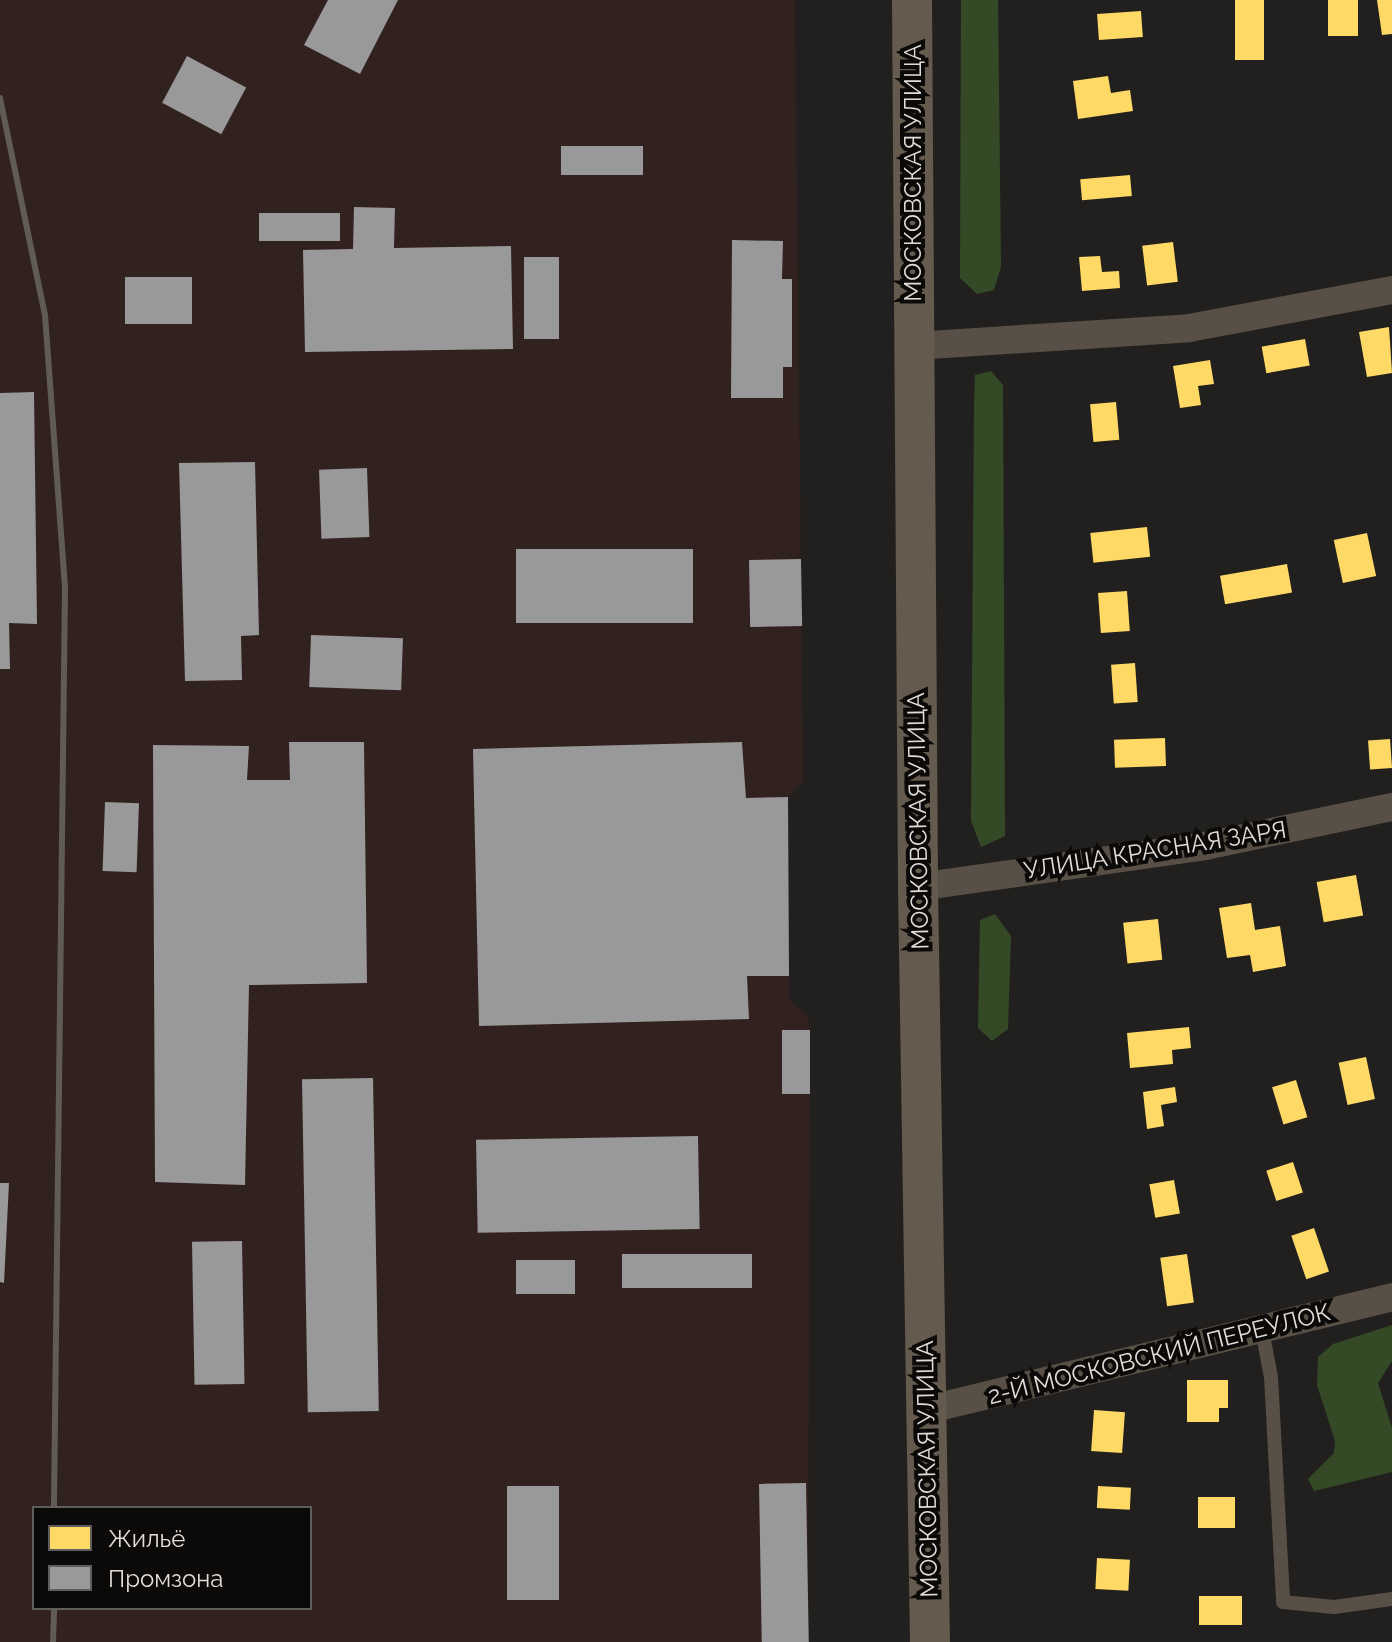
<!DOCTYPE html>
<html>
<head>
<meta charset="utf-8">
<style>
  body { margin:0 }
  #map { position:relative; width:1392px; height:1642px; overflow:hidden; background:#22201e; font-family:Raleway,sans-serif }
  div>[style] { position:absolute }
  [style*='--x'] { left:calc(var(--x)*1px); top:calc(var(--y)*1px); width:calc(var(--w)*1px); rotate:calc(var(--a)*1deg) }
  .industrial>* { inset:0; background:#32221f }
  .forest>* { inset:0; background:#344a27 }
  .homes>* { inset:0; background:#ffd966; transform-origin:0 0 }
  .industry>* { inset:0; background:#999; transform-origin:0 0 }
  .service>* { height:14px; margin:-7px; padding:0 7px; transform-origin:7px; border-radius:7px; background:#585046 }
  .minor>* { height:28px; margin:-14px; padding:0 14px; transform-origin:14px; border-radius:14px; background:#585046 }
  .secondary>* { height:40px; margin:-20px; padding:0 20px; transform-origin:20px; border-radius:20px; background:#645a4e }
  .rail>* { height:6px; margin:-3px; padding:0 3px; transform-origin:3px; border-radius:3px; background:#605b55 }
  span { translate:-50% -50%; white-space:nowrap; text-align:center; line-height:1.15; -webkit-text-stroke:8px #0c0a08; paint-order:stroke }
  .street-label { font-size:24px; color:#dfdcd9 }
  .legend { position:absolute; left:32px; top:1506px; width:280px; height:104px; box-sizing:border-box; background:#0c0a08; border:2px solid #605e5c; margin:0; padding:10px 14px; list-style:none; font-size:24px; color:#dfdcd9 }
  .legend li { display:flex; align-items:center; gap:16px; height:40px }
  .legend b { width:40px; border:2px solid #605e5c }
</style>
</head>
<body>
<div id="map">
  <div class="industrial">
    <i style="clip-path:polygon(evenodd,0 0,795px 0,803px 781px,788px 798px,789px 976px,789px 1000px,807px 1015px,810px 1030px,808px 1642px,0 1642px,0 0,34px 1508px,310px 1508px,310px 1608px,34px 1608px,34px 1508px)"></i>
  </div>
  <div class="forest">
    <i style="clip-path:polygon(961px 0,998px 0,1001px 267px,994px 290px,977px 294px,960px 278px)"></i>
    <i style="clip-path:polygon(991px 371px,1003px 385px,1005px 836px,981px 847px,971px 821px,974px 406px,975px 375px)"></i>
    <i style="clip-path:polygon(995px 914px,1011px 936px,1008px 1029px,992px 1041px,978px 1028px,980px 920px)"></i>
    <i style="clip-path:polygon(1392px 1325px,1392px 1361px,1378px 1383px,1392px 1428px,1392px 1472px,1314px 1491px,1308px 1479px,1334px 1453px,1335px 1441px,1317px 1385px,1318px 1357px,1333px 1344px)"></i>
  </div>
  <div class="homes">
    <i style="left:1235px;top:0;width:29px;height:60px"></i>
    <i style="left:1328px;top:0;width:30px;height:36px"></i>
    <i style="clip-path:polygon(1377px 0,1392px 0,1392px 34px,1382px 35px)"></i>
    <i style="left:1141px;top:11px;width:26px;height:44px;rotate:86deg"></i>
    <i style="clip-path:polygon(1108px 76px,1111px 93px,1130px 90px,1133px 111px,1078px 119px,1073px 81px)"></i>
    <i style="left:1130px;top:175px;width:21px;height:50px;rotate:85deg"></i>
    <i style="left:1173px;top:242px;width:40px;height:31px;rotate:83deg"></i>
    <i style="clip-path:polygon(1100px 256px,1102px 272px,1119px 271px,1120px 288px,1082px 291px,1079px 257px)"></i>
    <i style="clip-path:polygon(1389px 327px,1392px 373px,1367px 377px,1359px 332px)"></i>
    <i style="left:1305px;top:339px;width:27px;height:44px;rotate:80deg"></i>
    <i style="clip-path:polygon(1210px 360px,1214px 384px,1198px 386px,1201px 405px,1180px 408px,1173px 366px)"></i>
    <i style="left:1116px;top:402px;width:38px;height:26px;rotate:85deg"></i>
    <i style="left:1147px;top:527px;width:30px;height:57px;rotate:84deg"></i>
    <i style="left:1367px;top:533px;width:44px;height:34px;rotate:78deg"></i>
    <i style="left:1287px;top:564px;width:29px;height:68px;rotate:80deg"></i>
    <i style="left:1127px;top:591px;width:40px;height:29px;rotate:86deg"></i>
    <i style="left:1135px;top:663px;width:39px;height:24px;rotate:86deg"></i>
    <i style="left:1165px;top:738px;width:28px;height:51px;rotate:88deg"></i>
    <i style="left:1390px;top:739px;width:29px;height:22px;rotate:86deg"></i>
    <i style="left:1356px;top:875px;width:41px;height:40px;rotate:80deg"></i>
    <i style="clip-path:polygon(1251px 903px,1255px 930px,1280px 926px,1286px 966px,1253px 972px,1250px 955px,1227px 958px,1219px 908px)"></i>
    <i style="left:1158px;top:919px;width:41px;height:35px;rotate:84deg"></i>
    <i style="clip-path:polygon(1189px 1027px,1191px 1048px,1172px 1050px,1173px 1064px,1130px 1068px,1127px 1033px)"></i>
    <i style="left:1366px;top:1057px;width:43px;height:28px;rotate:78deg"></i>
    <i style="left:1296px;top:1080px;width:39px;height:25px;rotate:73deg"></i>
    <i style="clip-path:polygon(1175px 1087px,1177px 1102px,1161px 1105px,1164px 1126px,1147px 1129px,1143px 1092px)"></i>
    <i style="left:1293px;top:1162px;width:32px;height:28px;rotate:72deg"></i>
    <i style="left:1174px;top:1180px;width:34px;height:25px;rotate:80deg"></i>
    <i style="left:1314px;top:1228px;width:46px;height:24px;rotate:71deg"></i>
    <i style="left:1187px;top:1254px;width:49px;height:27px;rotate:82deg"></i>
    <i style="clip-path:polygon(1187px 1380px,1228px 1380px,1228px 1408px,1219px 1408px,1219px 1422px,1187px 1422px)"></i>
    <i style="left:1094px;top:1410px;width:31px;height:41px;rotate:4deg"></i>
    <i style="left:1098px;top:1486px;width:33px;height:22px;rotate:3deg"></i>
    <i style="left:1198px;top:1497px;width:37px;height:31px"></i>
    <i style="left:1097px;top:1558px;width:33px;height:31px;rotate:3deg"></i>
    <i style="left:1242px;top:1596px;width:29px;height:43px;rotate:90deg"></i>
  </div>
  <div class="industry">
    <i style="clip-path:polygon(328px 0,398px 0,360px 74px,304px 45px)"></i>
    <i style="left:187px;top:56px;width:67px;height:53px;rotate:28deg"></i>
    <i style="left:561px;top:146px;width:82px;height:29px"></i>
    <i style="clip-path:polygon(354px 207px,395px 208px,394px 248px,511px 246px,513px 349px,305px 352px,303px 250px,353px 249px)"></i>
    <i style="left:340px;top:213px;width:28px;height:81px;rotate:90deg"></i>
    <i style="clip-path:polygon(732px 240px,783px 241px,782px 279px,792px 279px,792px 367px,783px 367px,783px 398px,731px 398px)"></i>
    <i style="left:524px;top:257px;width:35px;height:82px"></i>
    <i style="left:125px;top:277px;width:67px;height:47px"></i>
    <i style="clip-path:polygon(34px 392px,37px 624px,9px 623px,10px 669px,0 669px,0 393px)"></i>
    <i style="clip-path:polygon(255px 462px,259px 635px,241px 636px,242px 680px,185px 681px,179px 463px)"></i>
    <i style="left:367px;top:468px;width:69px;height:48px;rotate:88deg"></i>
    <i style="left:516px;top:549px;width:177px;height:74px"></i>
    <i style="left:801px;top:559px;width:67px;height:52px;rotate:89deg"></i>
    <i style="left:311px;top:635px;width:92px;height:52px;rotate:2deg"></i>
    <i style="clip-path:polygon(289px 742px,364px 742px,367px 983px,249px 985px,245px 1185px,155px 1182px,153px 745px,249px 746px,247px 780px,290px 780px)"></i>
    <i style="clip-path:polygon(742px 742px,746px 798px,788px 797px,789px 976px,747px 976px,749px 1019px,479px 1026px,473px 749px)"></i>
    <i style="left:105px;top:802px;width:34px;height:69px;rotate:2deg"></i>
    <i style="left:782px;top:1030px;width:28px;height:64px"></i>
    <i style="left:373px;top:1078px;width:333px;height:71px;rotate:89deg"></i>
    <i style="left:698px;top:1136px;width:93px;height:222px;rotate:89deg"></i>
    <i style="clip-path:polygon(0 1183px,9px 1183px,4px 1283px,0 1282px)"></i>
    <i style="left:242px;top:1241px;width:143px;height:50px;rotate:89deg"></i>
    <i style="left:752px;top:1254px;width:34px;height:130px;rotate:90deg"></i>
    <i style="left:516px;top:1260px;width:59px;height:34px"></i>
    <i style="left:806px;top:1483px;width:159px;height:47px;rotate:89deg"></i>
    <i style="left:507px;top:1486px;width:52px;height:114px"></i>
  </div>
  <div class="service">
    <i style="--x:1262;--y:1330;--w:48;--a:79.2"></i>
    <i style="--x:1271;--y:1377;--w:225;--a:86.9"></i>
    <i style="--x:1283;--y:1602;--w:51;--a:5.6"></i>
    <i style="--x:1334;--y:1607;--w:59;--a:-7.9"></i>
  </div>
  <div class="minor">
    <i style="--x:914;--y:346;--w:276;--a:-3.7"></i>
    <i style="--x:1189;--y:328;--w:207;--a:-10.6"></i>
    <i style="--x:918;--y:887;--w:290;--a:-8.1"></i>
    <i style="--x:1205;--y:846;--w:191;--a:-11.8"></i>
    <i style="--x:926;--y:1410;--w:480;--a:-13.6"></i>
  </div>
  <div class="secondary">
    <i style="--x:912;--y:0;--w:887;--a:89.61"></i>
    <i style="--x:918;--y:887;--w:755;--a:89.09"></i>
  </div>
  <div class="rail">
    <i style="--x:0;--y:98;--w:222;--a:78.3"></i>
    <i style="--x:45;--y:315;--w:275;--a:85.8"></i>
    <i style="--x:65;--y:589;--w:919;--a:90.69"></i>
    <i style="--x:53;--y:1642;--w:34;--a:-88"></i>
  </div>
  <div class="street-label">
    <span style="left:913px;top:173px;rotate:-90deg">МОСКОВСКАЯ УЛИЦА</span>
    <span style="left:918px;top:821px;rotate:-91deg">МОСКОВСКАЯ УЛИЦА</span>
    <span style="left:1155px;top:850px;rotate:-9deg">УЛИЦА КРАСНАЯ ЗАРЯ</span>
    <span style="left:1159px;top:1354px;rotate:-14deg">2-Й МОСКОВСКИЙ ПЕРЕУЛОК</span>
    <span style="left:927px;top:1469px;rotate:-91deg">МОСКОВСКАЯ УЛИЦА</span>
  </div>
  <ul class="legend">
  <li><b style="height:22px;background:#ffd966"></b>Жильё</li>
  <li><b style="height:22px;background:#999"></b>Промзона</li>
  </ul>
</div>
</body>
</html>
